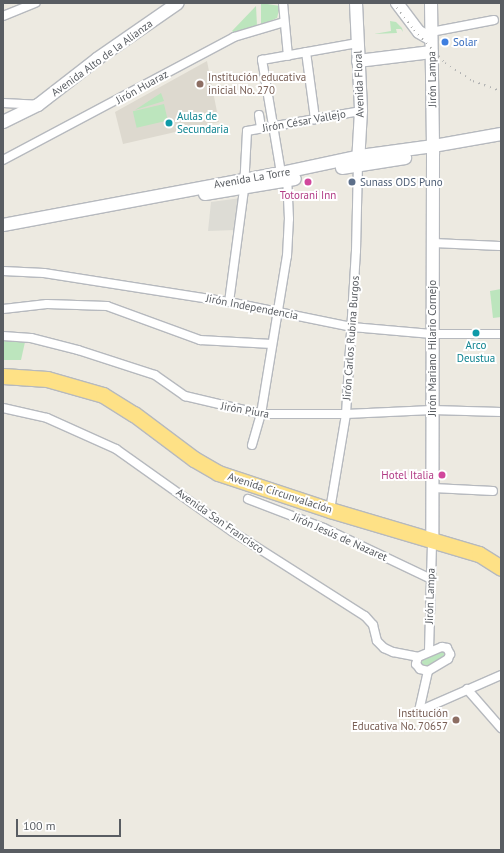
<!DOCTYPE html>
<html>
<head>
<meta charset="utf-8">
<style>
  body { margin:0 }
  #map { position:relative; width:504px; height:853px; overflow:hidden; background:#edeae1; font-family:"PT Sans",sans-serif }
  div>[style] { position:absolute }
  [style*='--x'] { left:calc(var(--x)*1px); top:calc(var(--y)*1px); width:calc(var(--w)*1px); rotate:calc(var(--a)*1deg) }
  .industrial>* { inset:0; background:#dddcd5 }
  .education>* { inset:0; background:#ddd9cf }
  .green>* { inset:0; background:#bce5bd; transform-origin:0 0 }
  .roads { filter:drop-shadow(1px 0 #b6b9be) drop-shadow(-1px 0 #b6b9be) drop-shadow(0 1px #b6b9be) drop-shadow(0 -1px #b6b9be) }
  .street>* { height:8px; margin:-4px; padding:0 4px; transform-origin:4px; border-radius:4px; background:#fff }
  .secondary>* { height:12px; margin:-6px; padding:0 6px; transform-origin:6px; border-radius:6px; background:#fff }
  .highway>* { height:15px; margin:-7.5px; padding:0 7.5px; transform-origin:7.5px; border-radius:7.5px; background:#fee186 }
  .rail>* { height:2px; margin-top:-1px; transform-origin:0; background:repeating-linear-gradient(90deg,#b2b3b3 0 1px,transparent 0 6px) }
  .dots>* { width:11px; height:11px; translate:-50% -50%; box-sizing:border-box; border:2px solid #fff; border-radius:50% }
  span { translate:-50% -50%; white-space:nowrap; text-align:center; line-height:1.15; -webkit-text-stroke:4px #fff; paint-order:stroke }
  .shop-label { font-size:11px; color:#366cbe }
  .left { translate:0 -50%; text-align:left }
  .street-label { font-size:11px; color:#595d62 }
  .education-label { font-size:11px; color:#785e54 }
  .right { translate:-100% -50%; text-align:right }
  .culture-label { font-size:11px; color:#0d838f }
  .service-label { font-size:11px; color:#4e5e75 }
  .hotel-label { font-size:11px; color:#b23c85 }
  .frame { position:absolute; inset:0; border:4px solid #595d62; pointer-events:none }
  .scale { position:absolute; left:16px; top:819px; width:105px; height:18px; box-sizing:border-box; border:2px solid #595d62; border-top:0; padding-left:5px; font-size:12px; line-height:14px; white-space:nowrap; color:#595d62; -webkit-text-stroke:3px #fff; paint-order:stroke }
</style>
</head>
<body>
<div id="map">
  <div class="industrial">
    <i style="clip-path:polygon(241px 198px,236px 230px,208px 231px,211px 202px)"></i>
  </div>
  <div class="education">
    <i style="clip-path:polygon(207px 61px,219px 122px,123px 144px,115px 112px)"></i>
  </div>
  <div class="green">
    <i style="clip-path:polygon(261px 3px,280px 6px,277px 18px,261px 25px)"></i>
    <i style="clip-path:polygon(256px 6px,257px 26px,234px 33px,232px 31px)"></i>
    <i style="clip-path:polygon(390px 21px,396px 22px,402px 28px,403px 32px,401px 29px,396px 29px,397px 33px,374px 34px,391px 31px)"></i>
    <i style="clip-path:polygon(161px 93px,164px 101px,135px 110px)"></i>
    <i style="left:164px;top:104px;width:17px;height:32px;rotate:77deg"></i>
    <i style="clip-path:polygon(501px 289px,501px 317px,493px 318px,490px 291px)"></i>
    <i style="clip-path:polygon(3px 340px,25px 342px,21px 360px,3px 360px)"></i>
    <i style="clip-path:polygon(442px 647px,449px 654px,438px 666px,420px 669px,418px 657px)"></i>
  </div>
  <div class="roads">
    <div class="street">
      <i style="--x:283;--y:3;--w:53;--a:84.6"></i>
      <i style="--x:3;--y:16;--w:35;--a:-22"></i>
      <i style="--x:431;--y:32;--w:64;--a:-10.8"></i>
      <i style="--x:306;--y:52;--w:68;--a:82.3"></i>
      <i style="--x:3;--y:103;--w:35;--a:3"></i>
      <i style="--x:259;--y:115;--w:13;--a:81"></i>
      <i style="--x:3;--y:160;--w:262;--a:-28"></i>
      <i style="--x:234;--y:37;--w:52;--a:-16.7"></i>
      <i style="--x:281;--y:173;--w:115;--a:-99.5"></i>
      <i style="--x:262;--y:60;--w:97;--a:-10.1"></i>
      <i style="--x:432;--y:243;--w:69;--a:2.5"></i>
      <i style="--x:3;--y:271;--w:41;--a:2.8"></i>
      <i style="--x:44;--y:273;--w:187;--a:8.9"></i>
      <i style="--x:229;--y:302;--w:126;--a:11.5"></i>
      <i style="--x:352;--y:327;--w:80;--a:5"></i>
      <i style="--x:432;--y:334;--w:69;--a:0"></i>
      <i style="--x:229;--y:302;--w:114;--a:-82.4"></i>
      <i style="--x:244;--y:189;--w:58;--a:-87"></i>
      <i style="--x:247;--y:131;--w:116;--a:-10"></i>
      <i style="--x:3;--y:309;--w:44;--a:-6.5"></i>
      <i style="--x:47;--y:304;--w:60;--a:1.9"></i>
      <i style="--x:107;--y:306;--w:99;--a:20.1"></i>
      <i style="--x:200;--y:340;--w:72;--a:3.2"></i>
      <i style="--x:3;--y:336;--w:28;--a:4"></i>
      <i style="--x:31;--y:338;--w:49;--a:14.3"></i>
      <i style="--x:78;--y:350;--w:81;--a:18"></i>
      <i style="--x:155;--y:375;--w:37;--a:35"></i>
      <i style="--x:185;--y:396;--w:78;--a:13.3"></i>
      <i style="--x:261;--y:414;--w:85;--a:0"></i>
      <i style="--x:346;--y:414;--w:86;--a:-2.7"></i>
      <i style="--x:432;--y:410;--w:69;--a:1.7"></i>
      <i style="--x:3;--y:408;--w:45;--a:12.8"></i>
      <i style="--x:47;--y:418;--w:76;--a:24.2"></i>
      <i style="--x:116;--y:449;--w:143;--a:35.4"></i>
      <i style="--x:233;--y:532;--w:156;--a:32.5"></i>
      <i style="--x:365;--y:616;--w:12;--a:48"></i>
      <i style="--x:373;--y:625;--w:16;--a:76"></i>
      <i style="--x:377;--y:641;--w:10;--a:45"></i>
      <i style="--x:384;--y:648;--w:10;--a:24"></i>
      <i style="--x:393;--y:652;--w:25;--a:11"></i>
      <i style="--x:252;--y:445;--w:32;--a:-74"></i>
      <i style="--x:261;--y:414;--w:160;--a:-80.7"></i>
      <i style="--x:287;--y:256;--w:37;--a:-87"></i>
      <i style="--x:289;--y:219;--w:42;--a:-92.7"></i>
      <i style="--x:433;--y:488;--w:60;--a:2.9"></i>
      <i style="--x:248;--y:499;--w:81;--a:20.9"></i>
      <i style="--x:324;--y:528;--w:119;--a:25.5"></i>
      <i style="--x:330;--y:510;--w:97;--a:-80.5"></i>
      <i style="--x:346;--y:414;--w:163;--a:-86.5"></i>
      <i style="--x:356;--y:251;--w:86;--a:-88.7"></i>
      <i style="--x:442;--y:647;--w:5;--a:11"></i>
      <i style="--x:447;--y:648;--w:7;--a:63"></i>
      <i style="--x:450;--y:654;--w:5;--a:112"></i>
      <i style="--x:448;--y:659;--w:23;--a:149"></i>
      <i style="--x:428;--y:671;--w:8;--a:-166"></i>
      <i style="--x:420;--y:669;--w:6;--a:-129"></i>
      <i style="--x:416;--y:664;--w:7;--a:-74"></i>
      <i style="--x:418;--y:657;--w:26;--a:-23"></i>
      <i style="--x:429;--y:651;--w:110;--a:-88.4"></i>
      <i style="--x:467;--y:689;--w:52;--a:48.9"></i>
      <i style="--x:419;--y:711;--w:90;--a:-23.7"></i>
      <i style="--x:419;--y:711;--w:41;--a:-77.3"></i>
    </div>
    <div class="secondary">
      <i style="--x:356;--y:3;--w:108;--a:87.3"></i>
      <i style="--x:361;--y:111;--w:52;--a:93.3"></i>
      <i style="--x:397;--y:3;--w:36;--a:53"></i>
      <i style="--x:419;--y:32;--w:14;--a:30"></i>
      <i style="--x:431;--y:3;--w:151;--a:89.2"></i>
      <i style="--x:433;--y:154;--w:387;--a:90.1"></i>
      <i style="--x:358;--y:61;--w:74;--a:-7"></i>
      <i style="--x:3;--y:122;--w:39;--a:-26"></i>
      <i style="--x:38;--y:105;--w:75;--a:-37.9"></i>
      <i style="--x:97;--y:59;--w:98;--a:-34.7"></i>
      <i style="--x:342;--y:168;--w:64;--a:-9"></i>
      <i style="--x:205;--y:194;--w:91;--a:-9.5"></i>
      <i style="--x:3;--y:225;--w:283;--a:-10.6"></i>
      <i style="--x:281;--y:173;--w:81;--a:-12.1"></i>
      <i style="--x:360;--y:156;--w:74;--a:-7.8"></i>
      <i style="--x:433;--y:146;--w:69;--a:-10"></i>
    </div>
    <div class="highway">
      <i style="--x:3;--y:376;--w:44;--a:3.9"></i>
      <i style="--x:47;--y:379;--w:58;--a:15.9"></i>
      <i style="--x:103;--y:395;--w:36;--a:32"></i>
      <i style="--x:134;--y:414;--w:75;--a:36.9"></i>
      <i style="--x:194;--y:459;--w:28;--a:30"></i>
      <i style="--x:218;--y:473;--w:118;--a:18.3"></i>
      <i style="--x:330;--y:510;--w:155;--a:16.5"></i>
      <i style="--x:479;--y:554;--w:26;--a:32"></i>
    </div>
  </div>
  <div class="rail">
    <i style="--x:393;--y:3;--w:34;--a:52"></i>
    <i style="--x:414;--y:30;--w:45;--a:46.8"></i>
    <i style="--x:445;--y:63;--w:33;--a:33"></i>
    <i style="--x:473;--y:81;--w:30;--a:20"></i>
  </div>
  <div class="dots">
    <i style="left:445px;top:42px;background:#3f7fe0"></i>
    <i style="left:200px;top:84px;background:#8d6e63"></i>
    <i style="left:169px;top:123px;background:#0f9aa8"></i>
    <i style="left:308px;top:182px;background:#d1479c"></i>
    <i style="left:352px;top:182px;background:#5c6f8a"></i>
    <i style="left:476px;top:333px;background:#0f9aa8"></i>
    <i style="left:442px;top:475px;background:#d1479c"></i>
    <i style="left:456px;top:720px;background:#8d6e63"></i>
  </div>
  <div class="shop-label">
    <span class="left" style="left:453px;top:42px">Solar</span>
  </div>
  <div class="street-label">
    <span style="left:102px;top:58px;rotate:-36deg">Avenida Alto de la Alianza</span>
    <span style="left:432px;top:79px;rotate:-91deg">Jirón Lampa</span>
    <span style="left:359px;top:84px;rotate:-92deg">Avenida Floral</span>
    <span style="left:142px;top:87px;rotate:-29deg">Jirón Huaraz</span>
    <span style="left:304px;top:121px;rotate:-10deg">Jirón César Vallejo</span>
    <span style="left:252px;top:178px;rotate:-10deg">Avenida La Torre</span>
    <span style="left:252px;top:307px;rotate:11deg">Jirón Independencia</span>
    <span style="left:351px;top:338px;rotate:-86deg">Jirón Carlos Rubina Burgos</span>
    <span style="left:432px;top:348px;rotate:-90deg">Jirón Mariano Hilario Cornejo</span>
    <span style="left:245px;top:410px;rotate:10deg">Jirón Piura</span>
    <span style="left:280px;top:493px;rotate:18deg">Avenida Circunvalación</span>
    <span style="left:220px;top:521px;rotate:35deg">Avenida San Francisco</span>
    <span style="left:340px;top:537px;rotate:24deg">Jirón Jesús de Nazaret</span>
    <span style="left:430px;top:596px;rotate:-88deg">Jirón Lampa</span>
  </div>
  <div class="education-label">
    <span class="left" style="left:208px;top:84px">Institución educativa<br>inicial No. 270</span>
    <span class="right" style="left:448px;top:720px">Institución<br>Educativa No. 70657</span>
  </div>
  <div class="culture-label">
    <span class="left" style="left:177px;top:123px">Aulas de<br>Secundaria</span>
    <span style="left:476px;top:352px">Arco<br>Deustua</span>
  </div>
  <div class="service-label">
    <span class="left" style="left:360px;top:182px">Sunass ODS Puno</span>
  </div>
  <div class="hotel-label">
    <span style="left:308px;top:195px">Totorani Inn</span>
    <span class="right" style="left:434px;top:475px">Hotel Italia</span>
  </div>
  <div class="frame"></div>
  <div class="scale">100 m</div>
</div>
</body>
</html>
